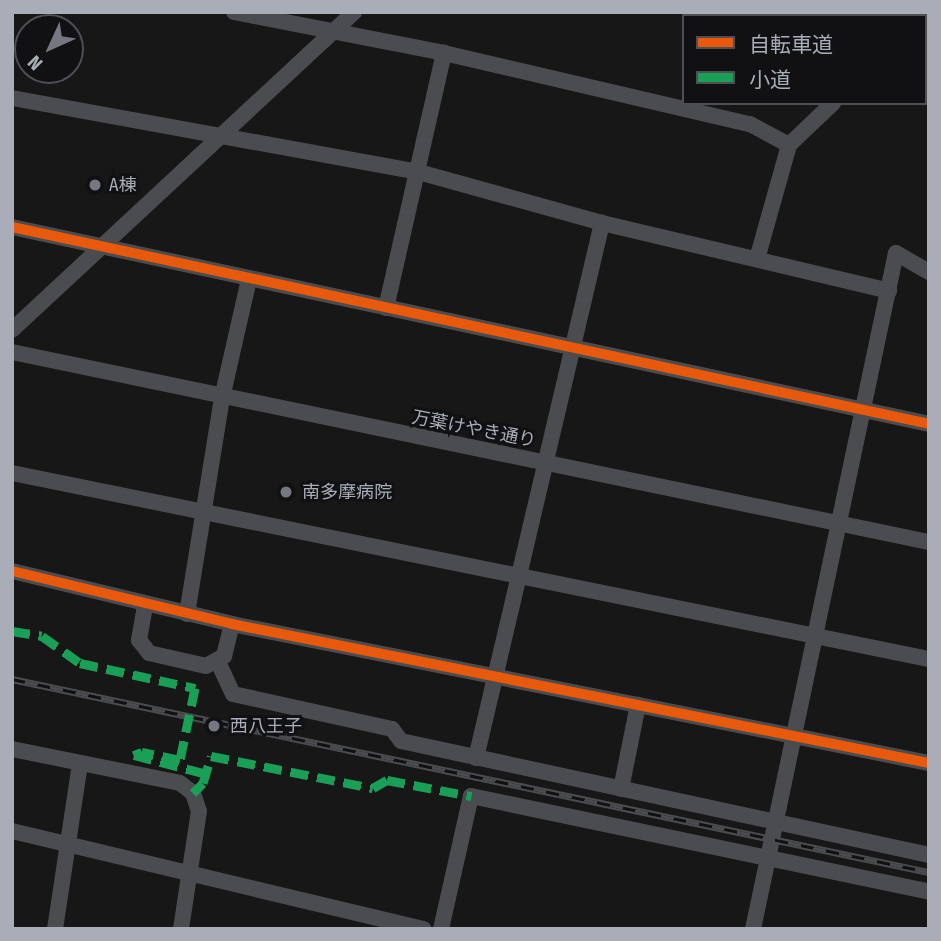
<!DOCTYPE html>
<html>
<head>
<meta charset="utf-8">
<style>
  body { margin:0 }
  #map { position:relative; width:941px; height:941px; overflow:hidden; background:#171717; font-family:"Fira Sans Condensed","Noto Sans JP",sans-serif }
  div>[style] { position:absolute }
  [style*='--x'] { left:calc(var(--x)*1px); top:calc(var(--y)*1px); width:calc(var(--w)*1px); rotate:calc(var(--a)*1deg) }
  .minor>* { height:16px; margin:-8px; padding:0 8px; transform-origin:8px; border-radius:8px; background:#4b4c50 }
  .rail>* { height:7px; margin-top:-3.5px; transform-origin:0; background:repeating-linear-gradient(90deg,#111113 0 13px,#4b4c4f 0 26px); box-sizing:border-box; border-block:2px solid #4b4c4f }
  .quiet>* { height:9px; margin-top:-4.5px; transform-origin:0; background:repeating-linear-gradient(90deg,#1a9f57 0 18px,transparent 0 27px) }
  .cycleway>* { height:10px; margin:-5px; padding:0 5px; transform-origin:5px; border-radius:5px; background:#e8590c }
  .dots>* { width:19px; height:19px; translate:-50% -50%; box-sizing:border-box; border:4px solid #111113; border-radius:50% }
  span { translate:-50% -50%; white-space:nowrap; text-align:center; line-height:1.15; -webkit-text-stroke:6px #111113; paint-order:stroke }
  .poi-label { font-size:18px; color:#a8adb8 }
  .left { translate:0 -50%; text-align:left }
  .street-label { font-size:18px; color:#a8adb8 }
  .frame { position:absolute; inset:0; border:14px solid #a8adb8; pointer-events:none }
  .legend { position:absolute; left:682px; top:14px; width:245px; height:91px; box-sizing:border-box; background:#111113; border:2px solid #4d4f55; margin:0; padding:9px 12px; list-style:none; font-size:21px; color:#a8adb8 }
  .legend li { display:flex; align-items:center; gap:14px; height:35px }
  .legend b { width:35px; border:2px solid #4d4f55 }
  .north { position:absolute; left:14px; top:14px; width:70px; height:70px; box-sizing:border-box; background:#111113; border:2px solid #4d4f55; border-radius:50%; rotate:225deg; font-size:19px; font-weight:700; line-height:28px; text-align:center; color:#a8adb8 }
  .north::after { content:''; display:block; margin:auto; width:24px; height:32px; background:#757880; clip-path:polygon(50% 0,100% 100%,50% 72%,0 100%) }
</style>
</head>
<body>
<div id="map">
  <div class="minor">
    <i style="--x:234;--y:12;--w:214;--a:11"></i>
    <i style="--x:444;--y:53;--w:314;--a:13.1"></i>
    <i style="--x:750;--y:124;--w:44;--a:28.3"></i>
    <i style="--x:907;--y:16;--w:4;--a:-63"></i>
    <i style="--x:12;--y:98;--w:410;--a:10.3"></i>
    <i style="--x:415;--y:171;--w:194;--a:15.5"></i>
    <i style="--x:602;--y:223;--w:295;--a:13.3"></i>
    <i style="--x:12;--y:227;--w:938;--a:12.12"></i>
    <i style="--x:757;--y:259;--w:118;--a:-74.3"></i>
    <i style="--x:789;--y:145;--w:61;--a:-43.7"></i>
    <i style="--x:386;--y:308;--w:262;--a:-77.2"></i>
    <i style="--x:12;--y:330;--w:467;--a:-42.9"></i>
    <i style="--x:12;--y:352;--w:936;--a:11.71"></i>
    <i style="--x:12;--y:473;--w:936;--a:11.47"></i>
    <i style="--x:12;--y:571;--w:226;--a:13.5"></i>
    <i style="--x:232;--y:624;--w:711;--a:11.28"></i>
    <i style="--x:145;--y:606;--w:35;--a:100"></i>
    <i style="--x:139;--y:640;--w:16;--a:52"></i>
    <i style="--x:149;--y:653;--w:58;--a:12.8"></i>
    <i style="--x:206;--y:666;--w:21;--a:-29"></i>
    <i style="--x:224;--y:656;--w:33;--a:-76"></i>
    <i style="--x:187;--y:614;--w:219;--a:-80.8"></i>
    <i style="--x:222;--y:398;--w:122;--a:-77.2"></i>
    <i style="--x:218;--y:662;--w:35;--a:65"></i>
    <i style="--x:233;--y:694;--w:163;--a:12.4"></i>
    <i style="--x:392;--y:729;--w:15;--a:53"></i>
    <i style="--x:401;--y:741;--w:540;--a:12.18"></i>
    <i style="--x:12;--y:749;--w:171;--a:11.4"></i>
    <i style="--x:180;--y:783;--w:16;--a:38"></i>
    <i style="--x:193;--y:793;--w:19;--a:72"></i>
    <i style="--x:199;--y:811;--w:119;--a:98.7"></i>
    <i style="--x:476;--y:758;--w:550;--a:-76.75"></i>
    <i style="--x:621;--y:789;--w:86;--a:-78.6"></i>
    <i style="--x:12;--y:831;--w:423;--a:13.4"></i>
    <i style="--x:55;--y:929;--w:168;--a:-81.4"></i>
    <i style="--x:441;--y:929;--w:136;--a:-77.3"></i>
    <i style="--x:471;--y:796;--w:468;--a:11.8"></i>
    <i style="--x:753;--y:929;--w:691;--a:-78.06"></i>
    <i style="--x:896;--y:253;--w:38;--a:30"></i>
  </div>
  <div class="rail">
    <i style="--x:12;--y:679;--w:937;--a:11.89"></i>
  </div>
  <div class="quiet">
    <i style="--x:12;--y:631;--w:30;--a:9"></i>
    <i style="--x:42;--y:636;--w:47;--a:35.4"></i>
    <i style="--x:80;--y:663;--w:118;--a:12.3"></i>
    <i style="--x:195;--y:688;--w:74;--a:101.8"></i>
    <i style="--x:180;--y:760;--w:39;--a:-168"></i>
    <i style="--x:142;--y:752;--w:9;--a:159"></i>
    <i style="--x:134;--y:755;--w:75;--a:14.6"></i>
    <i style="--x:193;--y:793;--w:14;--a:-45"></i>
    <i style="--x:203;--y:783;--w:28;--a:-73"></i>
    <i style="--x:211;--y:756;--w:165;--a:11.2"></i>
    <i style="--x:373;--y:788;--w:16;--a:-30"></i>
    <i style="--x:387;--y:780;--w:86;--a:10.8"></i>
  </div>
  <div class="cycleway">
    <i style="--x:12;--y:227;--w:938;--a:12.12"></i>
    <i style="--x:12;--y:571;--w:226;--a:13.5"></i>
    <i style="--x:232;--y:624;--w:711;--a:11.28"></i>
  </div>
  <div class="dots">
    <i style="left:95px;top:185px;background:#757880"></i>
    <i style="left:286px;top:492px;background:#757880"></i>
    <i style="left:214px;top:726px;background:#757880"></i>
  </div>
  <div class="poi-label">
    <span class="left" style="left:109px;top:185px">A棟</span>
    <span class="left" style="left:302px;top:492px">南多摩病院</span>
    <span class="left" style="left:230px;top:726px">西八王子</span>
  </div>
  <div class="street-label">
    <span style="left:474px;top:429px;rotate:11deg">万葉けやき通り</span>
  </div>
  <div class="frame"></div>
  <ul class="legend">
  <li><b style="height:9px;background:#e8590c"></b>自転車道</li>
  <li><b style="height:9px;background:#1a9f57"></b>小道</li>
  </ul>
  <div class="north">N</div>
</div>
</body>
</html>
